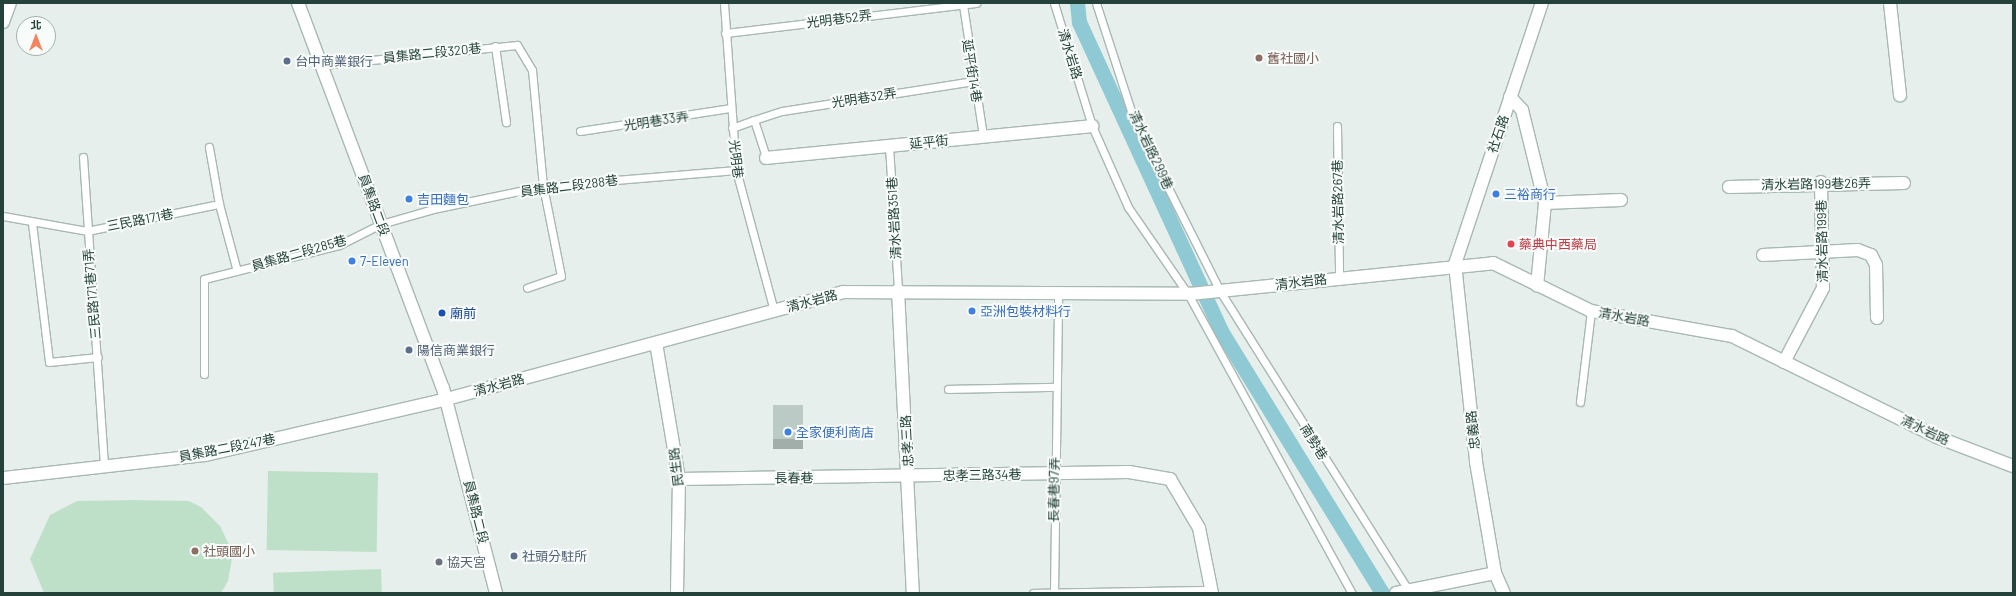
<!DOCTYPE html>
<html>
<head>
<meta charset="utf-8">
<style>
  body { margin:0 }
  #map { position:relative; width:2016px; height:596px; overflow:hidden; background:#e6efeb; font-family:Barlow,"Noto Sans TC",sans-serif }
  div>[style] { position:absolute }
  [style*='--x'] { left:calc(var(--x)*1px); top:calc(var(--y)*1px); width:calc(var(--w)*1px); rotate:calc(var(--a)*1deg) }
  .green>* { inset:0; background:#bfe0c8; transform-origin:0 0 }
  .canal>* { height:15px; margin:-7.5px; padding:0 7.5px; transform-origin:7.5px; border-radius:7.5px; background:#8ec9d4 }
  .roads { filter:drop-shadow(1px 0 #a8b8b2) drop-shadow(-1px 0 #a8b8b2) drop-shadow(0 1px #a8b8b2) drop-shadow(0 -1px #a8b8b2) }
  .lane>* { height:7px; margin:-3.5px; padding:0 3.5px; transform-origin:3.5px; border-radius:3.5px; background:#fff }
  .street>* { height:12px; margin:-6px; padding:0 6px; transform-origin:6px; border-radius:6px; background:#fff }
  .secondary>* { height:12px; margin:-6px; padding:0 6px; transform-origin:6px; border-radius:6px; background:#fff }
  .wall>* { inset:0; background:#a1aea9; transform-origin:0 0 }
  .building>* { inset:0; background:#bbcac4; transform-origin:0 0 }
  .dots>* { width:11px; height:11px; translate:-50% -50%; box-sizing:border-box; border:2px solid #f7fbf9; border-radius:50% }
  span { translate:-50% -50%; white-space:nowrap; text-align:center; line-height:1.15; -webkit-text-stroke:4px #f7fbf9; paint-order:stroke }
  .street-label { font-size:13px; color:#24423a }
  .education-label { font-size:13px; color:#785e54 }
  .left { translate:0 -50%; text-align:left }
  .service-label { font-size:13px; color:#4e5e75 }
  .shop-label { font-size:13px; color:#366cbe }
  .health-label { font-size:13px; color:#be3a42 }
  .transit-label { font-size:13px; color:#164399 }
  .worship-label { font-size:13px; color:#5b616d }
  .frame { position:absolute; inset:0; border:4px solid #24423a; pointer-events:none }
  .north { position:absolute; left:16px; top:16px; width:40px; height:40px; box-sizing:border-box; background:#f7fbf9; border:1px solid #a3b1ad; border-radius:50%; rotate:0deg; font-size:11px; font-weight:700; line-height:16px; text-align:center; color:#24423a }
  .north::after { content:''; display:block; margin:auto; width:14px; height:18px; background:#f4845f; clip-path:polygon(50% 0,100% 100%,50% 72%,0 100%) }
</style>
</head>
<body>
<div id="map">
  <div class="green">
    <i style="left:268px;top:471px;width:110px;height:79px;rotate:1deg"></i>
    <i style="clip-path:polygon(133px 500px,189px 501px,201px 507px,220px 526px,233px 553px,228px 581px,221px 593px,44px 593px,30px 559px,50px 515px,77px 501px)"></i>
    <i style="left:381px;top:569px;width:24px;height:108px;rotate:88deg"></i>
  </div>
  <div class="canal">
    <i style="--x:1077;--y:3;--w:19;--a:84"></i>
    <i style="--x:1079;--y:22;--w:340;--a:65.3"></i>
    <i style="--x:1221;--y:331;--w:308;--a:58.4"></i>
  </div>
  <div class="roads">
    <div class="lane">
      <i style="--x:724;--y:3;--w:167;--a:85.9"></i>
      <i style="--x:736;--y:170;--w:146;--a:74.9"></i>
      <i style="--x:1054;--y:3;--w:129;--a:72.8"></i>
      <i style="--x:1092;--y:126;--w:89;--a:66"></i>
      <i style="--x:1128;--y:207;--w:106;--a:55.4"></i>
      <i style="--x:1188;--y:294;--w:341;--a:61.3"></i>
      <i style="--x:1096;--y:3;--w:123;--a:72"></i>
      <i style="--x:1134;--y:120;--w:191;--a:63.3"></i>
      <i style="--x:1220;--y:291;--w:357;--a:57.8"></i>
      <i style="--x:963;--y:5;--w:133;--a:81.3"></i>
      <i style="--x:725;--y:33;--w:253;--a:-6.8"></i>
      <i style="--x:495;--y:46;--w:77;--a:81.8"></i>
      <i style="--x:323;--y:65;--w:195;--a:-5.9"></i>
      <i style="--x:517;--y:45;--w:29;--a:59"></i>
      <i style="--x:532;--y:70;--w:117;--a:84.6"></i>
      <i style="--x:543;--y:186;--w:92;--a:78.7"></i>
      <i style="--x:561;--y:276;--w:36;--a:161"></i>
      <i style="--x:754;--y:120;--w:29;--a:-18"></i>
      <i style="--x:782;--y:111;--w:194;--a:-8.9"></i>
      <i style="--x:1337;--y:126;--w:152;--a:89.2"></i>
      <i style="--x:732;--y:128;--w:23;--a:-20"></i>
      <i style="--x:754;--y:120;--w:40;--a:72"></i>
      <i style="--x:580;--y:131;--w:153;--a:-8.7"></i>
      <i style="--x:889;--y:146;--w:144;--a:86.4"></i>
      <i style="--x:83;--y:157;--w:311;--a:86.1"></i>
      <i style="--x:219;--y:204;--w:69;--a:75"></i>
      <i style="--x:3;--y:216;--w:85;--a:10.1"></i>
      <i style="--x:87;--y:231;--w:135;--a:-11.6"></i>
      <i style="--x:219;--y:204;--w:58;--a:-100"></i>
      <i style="--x:32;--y:223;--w:140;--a:83"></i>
      <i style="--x:49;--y:362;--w:49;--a:-5.8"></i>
      <i style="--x:204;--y:374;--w:95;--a:-90"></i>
      <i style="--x:204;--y:279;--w:139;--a:-14.1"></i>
      <i style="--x:339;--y:245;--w:47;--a:-26.6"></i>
      <i style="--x:381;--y:224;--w:54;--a:-16.1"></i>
      <i style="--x:433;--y:209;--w:112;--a:-11.8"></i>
      <i style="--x:543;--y:186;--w:194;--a:-4.7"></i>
      <i style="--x:948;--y:389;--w:108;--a:-1.1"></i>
      <i style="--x:1580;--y:402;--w:92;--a:-83.1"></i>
      <i style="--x:1033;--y:593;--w:179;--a:-1"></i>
      <i style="--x:1054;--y:593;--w:301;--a:-89.2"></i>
    </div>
    <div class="street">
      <i style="--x:1890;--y:3;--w:93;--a:83.8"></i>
      <i style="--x:3;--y:22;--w:20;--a:-70"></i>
      <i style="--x:1510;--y:97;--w:18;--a:47"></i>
      <i style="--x:1522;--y:110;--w:96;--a:76.1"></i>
      <i style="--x:1545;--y:203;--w:83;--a:95.5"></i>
      <i style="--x:766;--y:158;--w:328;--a:-5.6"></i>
      <i style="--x:1729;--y:187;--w:175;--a:-1.3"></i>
      <i style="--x:1545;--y:203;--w:76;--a:-2.3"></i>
      <i style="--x:1763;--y:255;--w:95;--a:-3"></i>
      <i style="--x:1858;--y:250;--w:14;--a:21"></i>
      <i style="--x:1871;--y:255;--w:11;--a:63"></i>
      <i style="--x:1876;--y:265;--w:53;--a:88.9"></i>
      <i style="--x:1455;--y:264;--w:199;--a:83.9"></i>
      <i style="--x:1476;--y:462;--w:113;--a:80.3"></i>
      <i style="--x:1495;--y:573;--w:22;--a:66"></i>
      <i style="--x:898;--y:290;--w:303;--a:87.2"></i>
      <i style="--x:656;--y:343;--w:138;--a:80.4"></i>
      <i style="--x:679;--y:479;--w:114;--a:91"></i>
      <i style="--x:1784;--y:362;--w:84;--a:-62.2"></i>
      <i style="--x:1823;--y:288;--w:106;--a:-91.1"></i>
      <i style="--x:679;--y:479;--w:450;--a:-0.9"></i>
      <i style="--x:1129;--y:472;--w:42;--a:9.7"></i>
      <i style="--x:1170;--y:479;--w:57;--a:59.4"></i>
      <i style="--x:1199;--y:528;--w:66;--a:78.7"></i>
      <i style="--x:1396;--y:593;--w:101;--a:-11.4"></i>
    </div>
    <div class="secondary">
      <i style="--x:298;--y:3;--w:411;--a:69.4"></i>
      <i style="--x:443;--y:388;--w:212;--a:75.5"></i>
      <i style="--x:1455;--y:264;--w:275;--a:-71.6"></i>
      <i style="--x:3;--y:478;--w:203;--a:-6.5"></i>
      <i style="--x:205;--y:455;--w:248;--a:-13"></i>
      <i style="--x:447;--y:399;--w:410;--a:-15.1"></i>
      <i style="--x:843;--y:292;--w:347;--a:0.3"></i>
      <i style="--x:1190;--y:294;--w:305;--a:-5.8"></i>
      <i style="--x:1493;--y:263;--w:109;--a:26.1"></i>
      <i style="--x:1591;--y:311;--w:143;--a:10.1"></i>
      <i style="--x:1732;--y:336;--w:229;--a:26.2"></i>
      <i style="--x:1937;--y:437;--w:81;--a:20.9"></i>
    </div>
  </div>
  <div class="wall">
    <i style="left:773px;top:405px;width:30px;height:44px"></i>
  </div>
  <div class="building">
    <i style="left:773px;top:405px;width:30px;height:34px"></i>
  </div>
  <div class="dots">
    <i style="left:1259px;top:58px;background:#8d6e63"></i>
    <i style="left:287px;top:61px;background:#5c6f8a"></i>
    <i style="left:1496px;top:194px;background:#3f7fe0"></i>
    <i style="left:409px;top:199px;background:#3f7fe0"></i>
    <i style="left:1511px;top:244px;background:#e0444e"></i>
    <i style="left:352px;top:261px;background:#3f7fe0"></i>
    <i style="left:972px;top:311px;background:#3f7fe0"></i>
    <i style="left:442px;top:313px;background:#1a4fb4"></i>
    <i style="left:409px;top:350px;background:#5c6f8a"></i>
    <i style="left:788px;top:432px;background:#3f7fe0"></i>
    <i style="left:195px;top:551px;background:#8d6e63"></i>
    <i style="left:514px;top:556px;background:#5c6f8a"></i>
    <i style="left:439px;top:562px;background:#6b7280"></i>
  </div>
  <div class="street-label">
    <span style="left:839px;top:19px;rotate:-7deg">光明巷52弄</span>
    <span style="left:432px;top:53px;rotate:-6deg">員集路二段320巷</span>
    <span style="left:1070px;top:54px;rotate:73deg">清水岩路</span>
    <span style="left:972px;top:71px;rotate:81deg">延平街14巷</span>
    <span style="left:864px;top:98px;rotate:-9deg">光明巷32弄</span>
    <span style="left:656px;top:121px;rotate:-9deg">光明巷33弄</span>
    <span style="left:1498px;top:134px;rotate:-71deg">社石路</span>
    <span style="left:929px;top:142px;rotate:-6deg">延平街</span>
    <span style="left:1151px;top:150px;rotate:65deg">清水岩路299巷</span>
    <span style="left:736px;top:159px;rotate:83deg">光明巷</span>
    <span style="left:1816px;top:184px;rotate:-1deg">清水岩路199巷26弄</span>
    <span style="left:569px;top:186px;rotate:-7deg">員集路二段288巷</span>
    <span style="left:1338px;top:202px;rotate:-91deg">清水岩路267巷</span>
    <span style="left:374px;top:205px;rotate:70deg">員集路二段</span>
    <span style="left:894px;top:218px;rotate:-93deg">清水岩路351巷</span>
    <span style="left:140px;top:220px;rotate:-11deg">三民路171巷</span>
    <span style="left:1822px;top:241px;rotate:-91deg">清水岩路199巷</span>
    <span style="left:299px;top:253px;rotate:-16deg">員集路二段285巷</span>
    <span style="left:1301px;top:282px;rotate:-7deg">清水岩路</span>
    <span style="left:92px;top:294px;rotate:-95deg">三民路171巷71弄</span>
    <span style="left:812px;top:301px;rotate:-15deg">清水岩路</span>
    <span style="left:1624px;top:317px;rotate:10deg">清水岩路</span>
    <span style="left:499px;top:385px;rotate:-15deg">清水岩路</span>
    <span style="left:1473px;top:430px;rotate:-96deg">忠義路</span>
    <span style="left:1925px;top:430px;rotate:25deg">清水岩路</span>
    <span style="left:907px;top:441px;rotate:-93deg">忠孝三路</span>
    <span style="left:1314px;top:442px;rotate:58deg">南勢巷</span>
    <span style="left:227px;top:448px;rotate:-11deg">員集路二段247巷</span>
    <span style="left:676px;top:467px;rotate:-97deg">民生路</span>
    <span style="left:982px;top:475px;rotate:-1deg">忠孝三路34巷</span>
    <span style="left:794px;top:478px;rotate:-1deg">長春巷</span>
    <span style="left:1054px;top:490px;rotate:-89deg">長春巷97弄</span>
    <span style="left:476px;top:512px;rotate:76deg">員集路二段</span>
  </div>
  <div class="education-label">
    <span class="left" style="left:1267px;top:58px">舊社國小</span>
    <span class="left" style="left:203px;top:551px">社頭國小</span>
  </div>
  <div class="service-label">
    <span class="left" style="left:295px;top:61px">台中商業銀行</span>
    <span class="left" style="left:417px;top:350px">陽信商業銀行</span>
    <span class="left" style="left:522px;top:556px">社頭分駐所</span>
  </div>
  <div class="shop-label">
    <span class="left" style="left:1504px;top:194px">三裕商行</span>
    <span class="left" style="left:417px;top:199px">吉田麵包</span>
    <span class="left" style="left:360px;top:261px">7-Eleven</span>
    <span class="left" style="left:980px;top:311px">亞洲包裝材料行</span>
    <span class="left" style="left:796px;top:432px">全家便利商店</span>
  </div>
  <div class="health-label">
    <span class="left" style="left:1519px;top:244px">藥典中西藥局</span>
  </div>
  <div class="transit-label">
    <span class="left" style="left:450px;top:313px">廟前</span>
  </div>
  <div class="worship-label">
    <span class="left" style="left:447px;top:562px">協天宮</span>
  </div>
  <div class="frame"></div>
  <div class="north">北</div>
</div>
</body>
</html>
